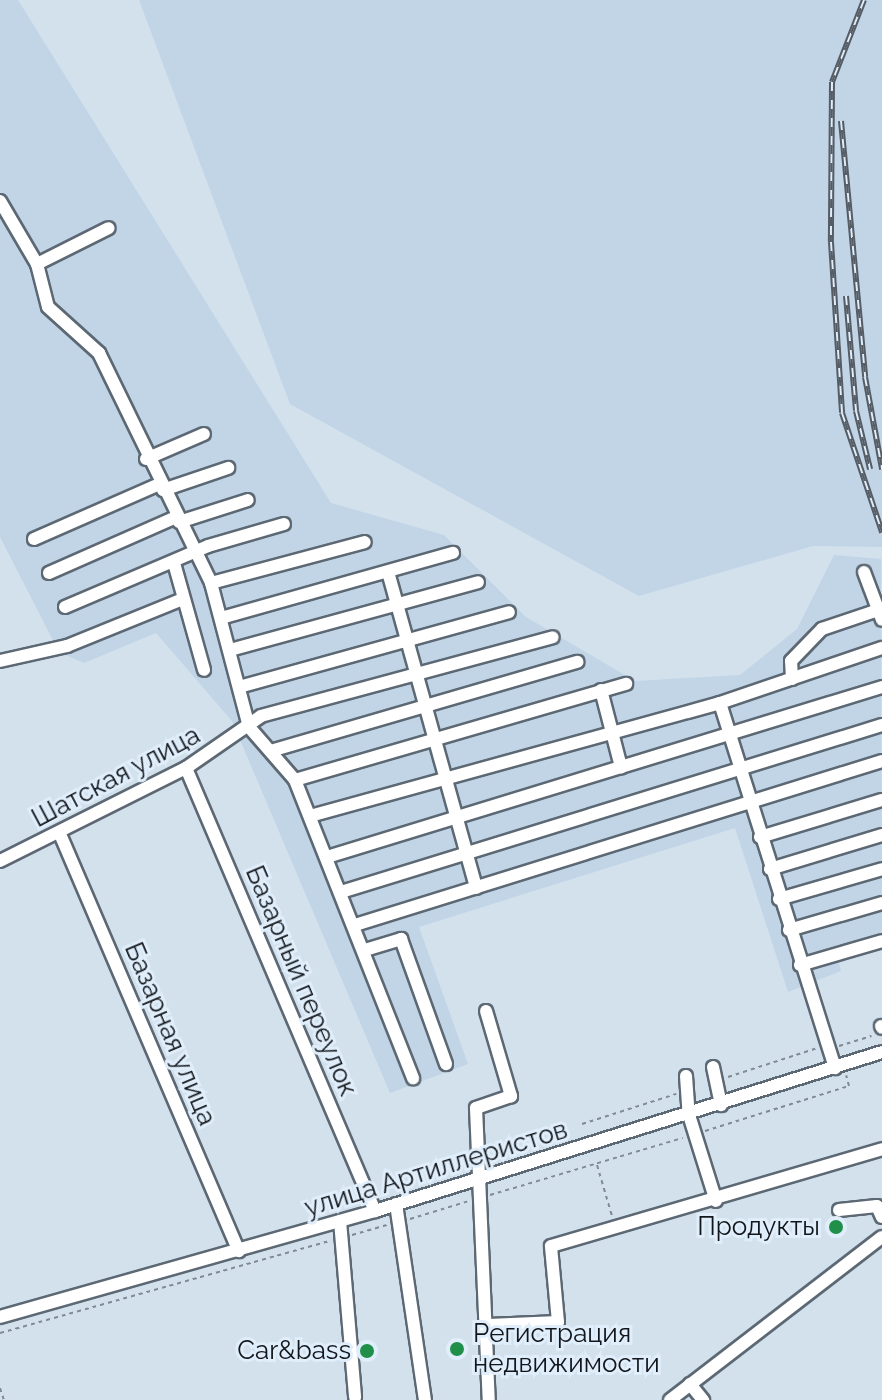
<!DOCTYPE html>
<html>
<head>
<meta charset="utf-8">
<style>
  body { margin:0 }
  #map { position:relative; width:882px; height:1400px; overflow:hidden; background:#d3e1ed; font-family:Raleway,sans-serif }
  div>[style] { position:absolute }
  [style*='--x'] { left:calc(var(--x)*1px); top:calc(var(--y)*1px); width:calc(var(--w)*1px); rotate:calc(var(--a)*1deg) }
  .built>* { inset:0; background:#c1d5e7 }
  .path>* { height:2px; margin-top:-1px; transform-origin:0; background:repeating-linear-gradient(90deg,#808a93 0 4px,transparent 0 8px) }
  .roads { filter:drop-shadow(2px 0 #5c6873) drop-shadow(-2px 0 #5c6873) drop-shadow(0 2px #5c6873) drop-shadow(0 -2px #5c6873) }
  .minor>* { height:12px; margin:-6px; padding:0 6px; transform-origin:6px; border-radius:6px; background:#fff }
  .rail>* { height:6px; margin-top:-3px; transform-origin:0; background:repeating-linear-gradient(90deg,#e0eefb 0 9px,#555c64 0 18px); box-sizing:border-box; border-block:2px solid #555c64 }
  .dots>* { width:22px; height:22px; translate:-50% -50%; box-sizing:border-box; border:4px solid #e0eefb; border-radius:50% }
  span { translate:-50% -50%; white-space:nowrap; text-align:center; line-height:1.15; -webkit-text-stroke:6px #e0eefb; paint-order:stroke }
  .street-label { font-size:26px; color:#12161b }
  .poi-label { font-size:26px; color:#12161b }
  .right { translate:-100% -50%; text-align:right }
  .left { translate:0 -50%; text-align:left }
</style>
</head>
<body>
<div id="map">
  <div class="built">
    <i style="clip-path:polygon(0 0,18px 0,331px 503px,444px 535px,526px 617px,635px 681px,740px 675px,797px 629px,834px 555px,881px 559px,882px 948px,838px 960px,841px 971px,788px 992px,735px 828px,419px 927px,468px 1064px,390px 1093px,232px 721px,156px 633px,84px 663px,59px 652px,0 537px)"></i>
    <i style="clip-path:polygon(139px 0,882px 0,882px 547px,813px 546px,639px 596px,290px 404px)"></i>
  </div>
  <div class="path">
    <i style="--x:839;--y:1046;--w:34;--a:-17"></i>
    <i style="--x:728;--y:1077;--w:94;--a:-18"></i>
    <i style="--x:582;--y:1124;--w:99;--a:-17.7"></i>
    <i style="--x:705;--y:1131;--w:151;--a:-17.4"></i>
    <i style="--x:849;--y:1086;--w:11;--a:-105"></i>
    <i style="--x:597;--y:1165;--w:53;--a:73.6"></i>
    <i style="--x:490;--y:1195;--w:201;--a:-16.5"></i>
    <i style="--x:410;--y:1219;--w:62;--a:-17"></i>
    <i style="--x:352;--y:1235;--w:37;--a:-16"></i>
    <i style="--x:0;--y:1333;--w:343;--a:-15.6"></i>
    <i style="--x:0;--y:1388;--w:13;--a:72"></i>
  </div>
  <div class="roads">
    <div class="minor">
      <i style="--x:0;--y:201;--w:73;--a:59.6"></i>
      <i style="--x:37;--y:264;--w:44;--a:75.7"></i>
      <i style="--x:48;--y:307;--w:69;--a:42"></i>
      <i style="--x:99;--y:353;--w:256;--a:64"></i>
      <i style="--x:211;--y:583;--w:149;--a:75.2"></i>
      <i style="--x:249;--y:727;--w:70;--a:49"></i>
      <i style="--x:295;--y:780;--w:321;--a:68.4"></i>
      <i style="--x:37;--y:264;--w:80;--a:-26.6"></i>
      <i style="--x:146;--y:459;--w:63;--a:-23.3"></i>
      <i style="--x:163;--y:490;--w:69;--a:-18.7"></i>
      <i style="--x:179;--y:522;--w:72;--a:-17.7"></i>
      <i style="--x:34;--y:539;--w:137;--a:-23.7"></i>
      <i style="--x:174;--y:563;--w:111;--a:74.3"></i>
      <i style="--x:388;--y:572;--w:328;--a:74.4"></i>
      <i style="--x:864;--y:572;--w:51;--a:69.4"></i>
      <i style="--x:49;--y:573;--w:139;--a:-23.8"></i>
      <i style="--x:211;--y:583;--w:159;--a:-14.9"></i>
      <i style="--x:65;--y:607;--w:155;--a:-23.1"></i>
      <i style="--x:208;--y:546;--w:79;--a:-16.1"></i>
      <i style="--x:221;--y:618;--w:241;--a:-15.7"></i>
      <i style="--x:230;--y:650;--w:257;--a:-15.3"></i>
      <i style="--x:0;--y:661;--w:69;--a:-12.6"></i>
      <i style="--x:67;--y:646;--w:125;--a:-22.1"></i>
      <i style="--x:792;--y:679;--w:18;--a:-93"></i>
      <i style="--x:791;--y:661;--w:45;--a:-45.9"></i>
      <i style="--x:822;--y:629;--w:59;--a:-18.7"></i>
      <i style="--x:239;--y:687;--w:280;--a:-15.5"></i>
      <i style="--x:601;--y:690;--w:80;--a:75.4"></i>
      <i style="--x:720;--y:703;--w:383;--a:72.5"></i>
      <i style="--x:274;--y:750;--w:316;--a:-16.2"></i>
      <i style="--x:186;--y:768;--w:482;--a:66.9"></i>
      <i style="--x:295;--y:780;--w:345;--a:-16.2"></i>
      <i style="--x:310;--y:816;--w:425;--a:-15.4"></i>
      <i style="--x:720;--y:703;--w:171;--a:-18.8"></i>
      <i style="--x:60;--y:834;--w:454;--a:66.8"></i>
      <i style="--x:760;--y:837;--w:127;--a:-16.9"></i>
      <i style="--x:327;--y:857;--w:580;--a:-17.03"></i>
      <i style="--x:0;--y:861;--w:208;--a:-26.6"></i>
      <i style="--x:186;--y:768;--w:91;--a:-34.7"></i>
      <i style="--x:261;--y:716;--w:302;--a:-15.1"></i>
      <i style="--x:770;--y:869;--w:117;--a:-16.9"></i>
      <i style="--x:341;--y:892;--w:566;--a:-17.15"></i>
      <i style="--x:779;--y:899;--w:107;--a:-16.2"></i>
      <i style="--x:355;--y:925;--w:552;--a:-17.29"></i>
      <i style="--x:789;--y:930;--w:97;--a:-16.2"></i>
      <i style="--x:365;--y:950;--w:38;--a:-17"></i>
      <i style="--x:401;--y:939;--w:133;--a:70.2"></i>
      <i style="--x:800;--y:965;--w:85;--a:-16.3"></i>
      <i style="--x:486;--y:1011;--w:89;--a:73.6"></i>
      <i style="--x:511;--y:1096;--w:37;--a:161"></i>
      <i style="--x:476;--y:1108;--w:292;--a:87.5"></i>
      <i style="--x:881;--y:1026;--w:2;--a:63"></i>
      <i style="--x:713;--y:1067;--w:39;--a:78"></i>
      <i style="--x:686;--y:1076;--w:39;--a:86"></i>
      <i style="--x:689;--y:1115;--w:90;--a:72.6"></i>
      <i style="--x:396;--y:1204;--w:198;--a:81.6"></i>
      <i style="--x:839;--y:1210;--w:38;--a:-6"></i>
      <i style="--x:877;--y:1206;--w:12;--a:66"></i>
      <i style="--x:340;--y:1221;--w:177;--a:85.1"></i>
      <i style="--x:0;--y:1317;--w:390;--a:-15.8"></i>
      <i style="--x:375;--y:1211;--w:531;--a:-17.41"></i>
      <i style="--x:488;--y:1325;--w:70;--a:-2.5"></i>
      <i style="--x:558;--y:1322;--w:76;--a:-95.3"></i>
      <i style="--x:551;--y:1246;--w:345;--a:-16.3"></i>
      <i style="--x:690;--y:1384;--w:21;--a:51"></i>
      <i style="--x:670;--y:1400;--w:267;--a:-37.6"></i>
    </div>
  </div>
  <div class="rail">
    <i style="--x:864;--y:0;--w:88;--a:111.3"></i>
    <i style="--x:832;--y:82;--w:160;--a:90.4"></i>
    <i style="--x:831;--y:242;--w:171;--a:86.3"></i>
    <i style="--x:842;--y:413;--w:126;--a:71.4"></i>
    <i style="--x:841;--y:121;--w:257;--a:84.6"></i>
    <i style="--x:865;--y:377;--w:94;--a:79.5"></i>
    <i style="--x:846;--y:296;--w:115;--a:85"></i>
    <i style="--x:856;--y:411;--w:60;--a:76.4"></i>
  </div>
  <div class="dots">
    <i style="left:836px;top:1227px;background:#1f8f49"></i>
    <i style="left:457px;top:1349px;background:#1f8f49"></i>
    <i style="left:367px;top:1351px;background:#1f8f49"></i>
  </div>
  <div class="street-label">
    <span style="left:116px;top:777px;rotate:-28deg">Шатская улица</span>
    <span style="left:301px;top:981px;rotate:67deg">Базарный переулок</span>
    <span style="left:170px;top:1034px;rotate:67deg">Базарная улица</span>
    <span style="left:436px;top:1169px;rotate:-17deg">улица Артиллеристов</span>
  </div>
  <div class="poi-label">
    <span class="right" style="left:820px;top:1227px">Продукты</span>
    <span class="left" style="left:473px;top:1349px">Регистрация<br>недвижимости</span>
    <span class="right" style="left:351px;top:1351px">Car&amp;bass</span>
  </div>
</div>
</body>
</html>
